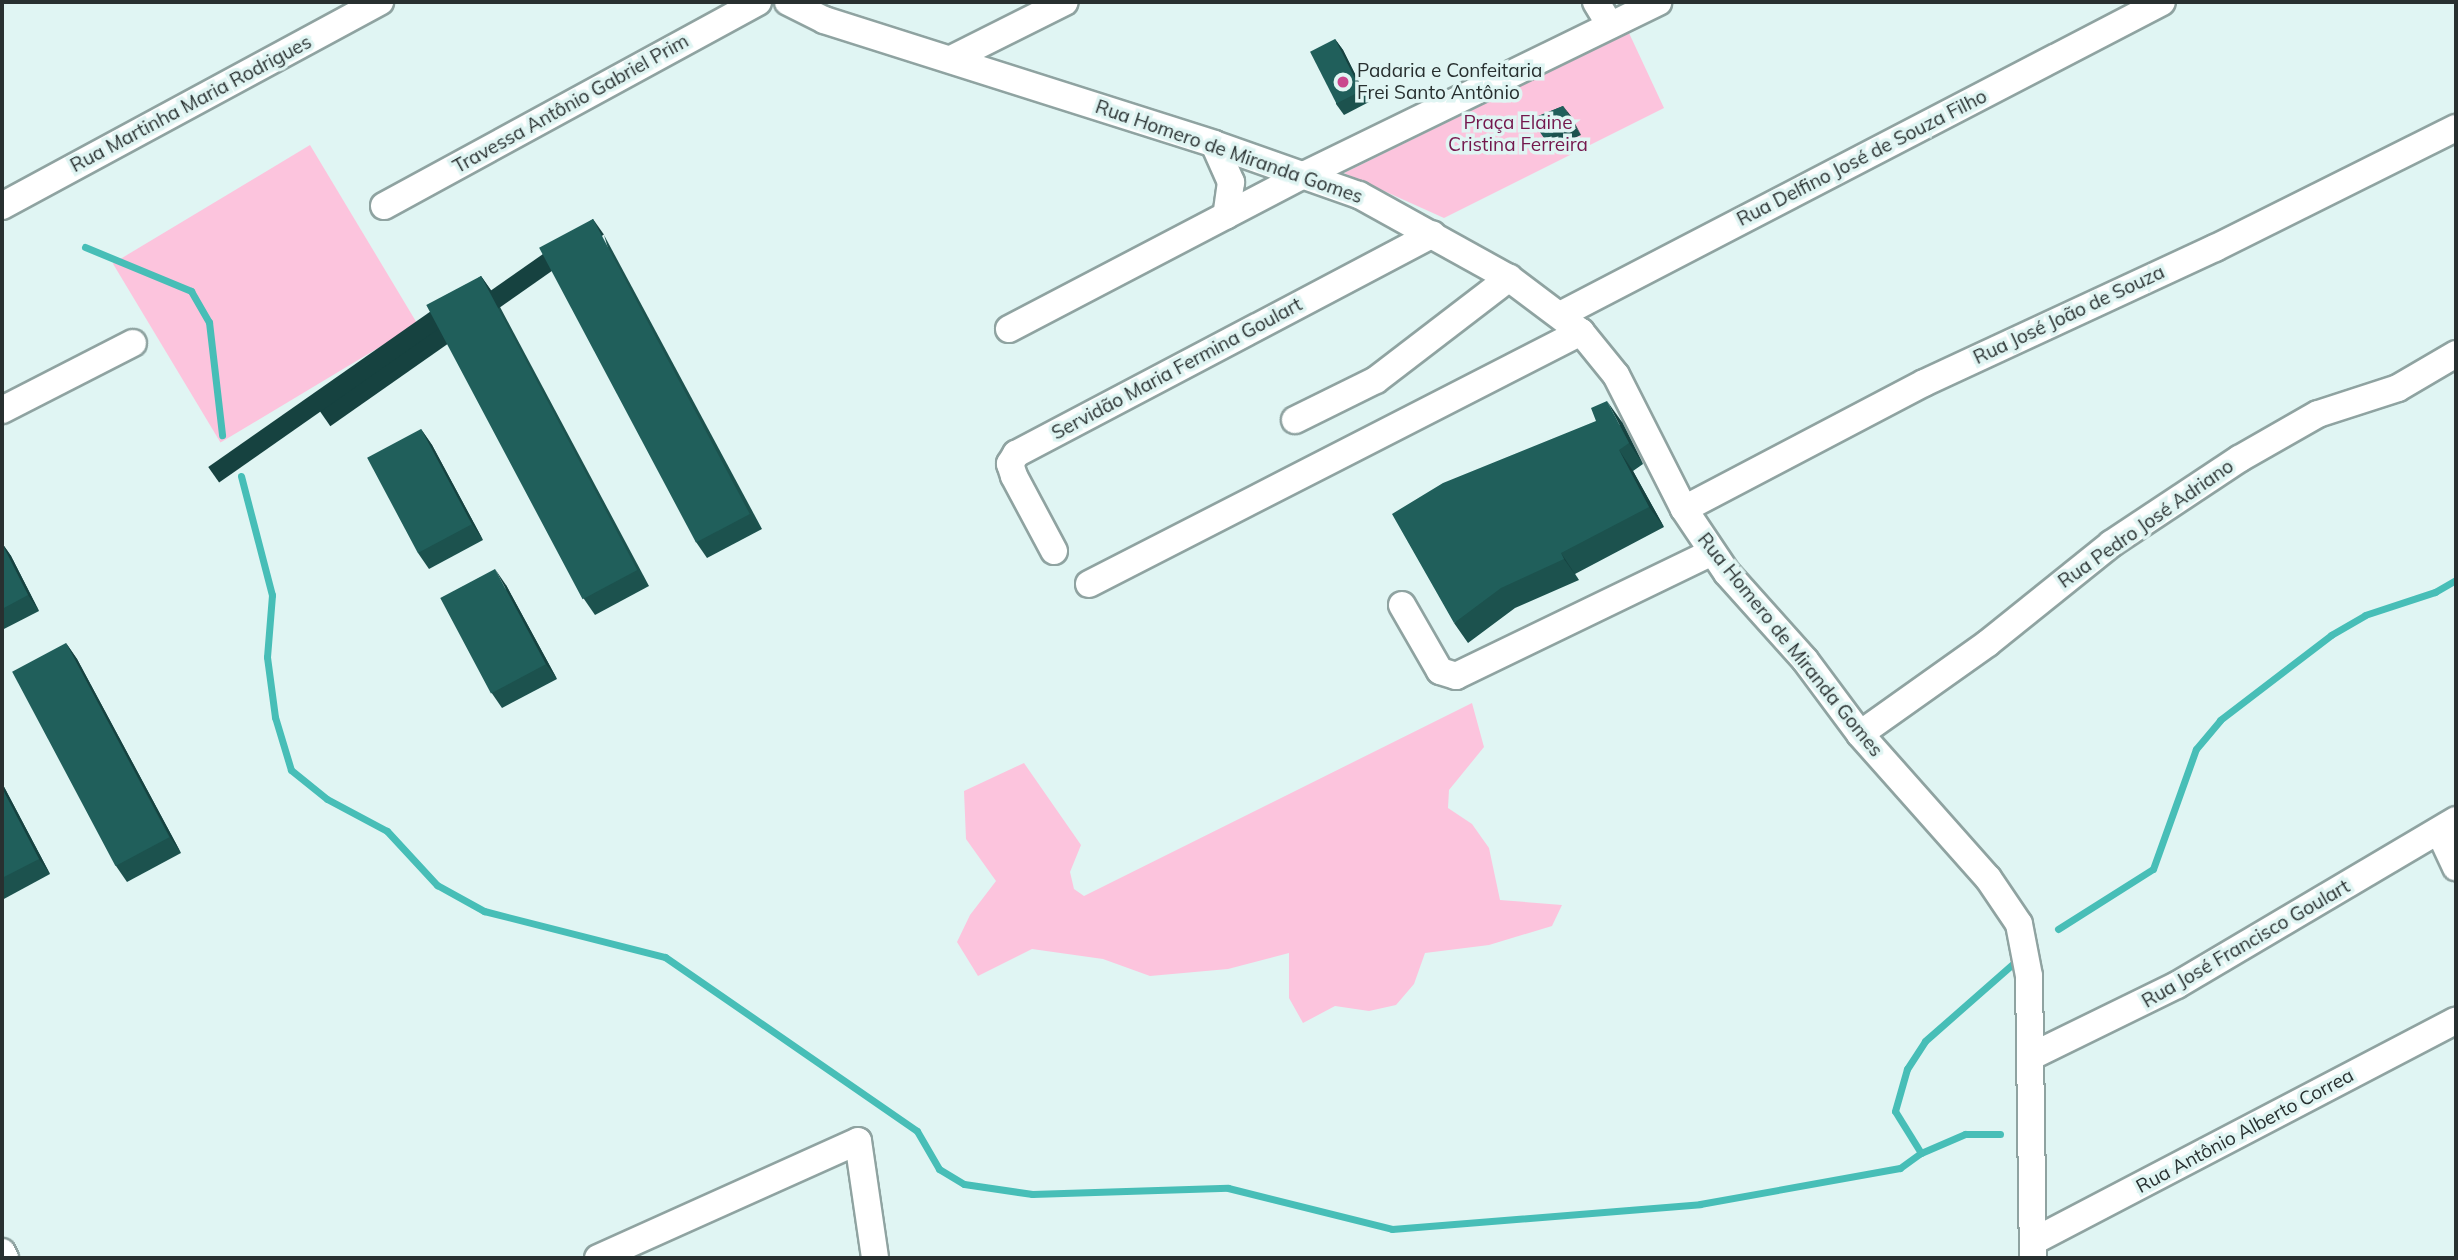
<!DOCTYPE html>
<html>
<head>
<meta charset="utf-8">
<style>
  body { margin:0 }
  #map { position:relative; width:2458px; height:1260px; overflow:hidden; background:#e0f5f3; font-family:Mulish,sans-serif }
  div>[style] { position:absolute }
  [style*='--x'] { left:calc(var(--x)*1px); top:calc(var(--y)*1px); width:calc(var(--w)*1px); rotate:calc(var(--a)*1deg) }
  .green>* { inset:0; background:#fcc4dd; transform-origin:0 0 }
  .stream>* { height:7px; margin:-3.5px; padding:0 3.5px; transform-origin:3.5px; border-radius:3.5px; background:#47beb7 }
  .roads { filter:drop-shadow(2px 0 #8fa3a1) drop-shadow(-2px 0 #8fa3a1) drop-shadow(0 2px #8fa3a1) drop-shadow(0 -2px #8fa3a1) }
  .minor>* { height:26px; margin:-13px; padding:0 13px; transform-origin:13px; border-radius:13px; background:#fff }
  .wall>* { inset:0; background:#1c524e }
  .shaded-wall>* { inset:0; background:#164240; transform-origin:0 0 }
  .building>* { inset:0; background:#205f5b; transform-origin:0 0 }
  .dots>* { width:19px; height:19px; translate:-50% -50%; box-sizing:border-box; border:4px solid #e0f5f3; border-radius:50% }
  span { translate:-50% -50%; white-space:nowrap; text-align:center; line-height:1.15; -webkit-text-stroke:7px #e0f5f3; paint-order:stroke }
  .poi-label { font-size:19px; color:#283030 }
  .left { translate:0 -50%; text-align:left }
  .street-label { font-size:19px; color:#283030 }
  .park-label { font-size:19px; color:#74184d }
  .frame { position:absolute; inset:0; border:4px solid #283030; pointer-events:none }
</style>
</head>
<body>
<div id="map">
  <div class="green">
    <i style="clip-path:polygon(1629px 33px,1664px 108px,1444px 218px,1344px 173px)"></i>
    <i style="left:310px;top:145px;width:209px;height:230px;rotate:59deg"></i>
    <i style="clip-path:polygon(1472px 703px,1484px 747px,1449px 790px,1448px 808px,1472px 824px,1489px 848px,1500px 900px,1562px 905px,1552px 926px,1489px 945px,1425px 953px,1414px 984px,1396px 1005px,1369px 1011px,1335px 1006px,1303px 1023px,1289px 998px,1289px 953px,1228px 969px,1150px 976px,1103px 959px,1032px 949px,978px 976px,957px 942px,970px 915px,996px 881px,966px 839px,964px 791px,1024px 763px,1081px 845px,1070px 872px,1074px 889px,1084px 896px)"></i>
  </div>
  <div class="stream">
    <i style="--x:85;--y:247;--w:115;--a:22.5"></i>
    <i style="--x:191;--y:291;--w:36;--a:60"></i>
    <i style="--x:209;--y:322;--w:114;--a:83.4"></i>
    <i style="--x:241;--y:476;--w:123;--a:75.4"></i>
    <i style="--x:272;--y:595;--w:62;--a:94.6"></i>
    <i style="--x:267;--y:657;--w:61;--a:82.4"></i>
    <i style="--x:275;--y:717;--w:55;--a:73.2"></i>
    <i style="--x:291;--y:770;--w:46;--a:38.9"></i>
    <i style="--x:327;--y:799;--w:68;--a:28.1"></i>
    <i style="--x:387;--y:831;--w:74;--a:47.2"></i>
    <i style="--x:437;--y:885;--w:54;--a:29"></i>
    <i style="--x:484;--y:911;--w:187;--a:14.3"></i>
    <i style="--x:665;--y:957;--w:306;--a:34.6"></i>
    <i style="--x:917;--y:1131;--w:44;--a:59.9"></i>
    <i style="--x:939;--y:1169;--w:29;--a:31"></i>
    <i style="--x:964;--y:1184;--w:69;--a:8.4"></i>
    <i style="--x:1032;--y:1194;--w:196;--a:-1.8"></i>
    <i style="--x:1228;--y:1188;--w:169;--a:14"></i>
    <i style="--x:1392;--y:1229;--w:309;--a:-4.6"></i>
    <i style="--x:1700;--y:1204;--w:203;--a:-10.2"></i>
    <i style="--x:1900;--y:1168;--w:26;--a:-36"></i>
    <i style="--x:1921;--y:1153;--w:48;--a:-23.4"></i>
    <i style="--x:1965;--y:1134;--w:35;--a:0"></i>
    <i style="--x:2058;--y:929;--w:112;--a:-32.3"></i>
    <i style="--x:2153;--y:869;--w:127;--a:-70.3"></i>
    <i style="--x:2196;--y:749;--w:38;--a:-50"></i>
    <i style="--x:2220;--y:720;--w:140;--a:-37.4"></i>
    <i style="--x:2331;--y:635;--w:39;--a:-30"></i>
    <i style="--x:2365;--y:615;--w:74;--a:-18.2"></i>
    <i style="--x:2435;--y:592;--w:24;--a:-30"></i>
    <i style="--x:1921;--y:1153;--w:49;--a:-121.8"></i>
    <i style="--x:1895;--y:1111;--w:44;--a:-74.1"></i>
    <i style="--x:1907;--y:1069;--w:33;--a:-57"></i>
    <i style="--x:1925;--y:1041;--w:121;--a:-41.3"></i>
  </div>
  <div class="roads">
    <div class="minor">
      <i style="--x:788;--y:2;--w:40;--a:26.6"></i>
      <i style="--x:824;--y:20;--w:409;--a:17.6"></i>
      <i style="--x:1214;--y:144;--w:154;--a:19.4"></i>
      <i style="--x:1359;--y:195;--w:171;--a:29"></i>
      <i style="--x:1509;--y:278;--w:90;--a:36.9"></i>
      <i style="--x:1581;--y:332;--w:55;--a:50.9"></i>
      <i style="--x:1616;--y:375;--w:150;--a:63.1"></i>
      <i style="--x:1684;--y:509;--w:77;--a:56.1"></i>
      <i style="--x:1727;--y:573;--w:117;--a:48.1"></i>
      <i style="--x:1805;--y:660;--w:92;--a:53.4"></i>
      <i style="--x:1860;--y:734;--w:193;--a:48.4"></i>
      <i style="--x:1988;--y:878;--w:55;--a:56"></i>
      <i style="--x:2019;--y:924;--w:53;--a:79.1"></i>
      <i style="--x:2029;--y:976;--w:282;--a:89.2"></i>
      <i style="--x:1596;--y:2;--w:27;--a:59"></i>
      <i style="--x:951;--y:59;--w:127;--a:-26.6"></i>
      <i style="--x:1214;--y:144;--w:42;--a:65.9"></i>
      <i style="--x:1231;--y:182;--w:34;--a:98"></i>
      <i style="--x:2;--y:206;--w:430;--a:-28.4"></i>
      <i style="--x:384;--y:206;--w:426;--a:-28.6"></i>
      <i style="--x:1562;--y:314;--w:676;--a:-27.47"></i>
      <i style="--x:1009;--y:329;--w:335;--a:-27.6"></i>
      <i style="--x:1306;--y:174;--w:392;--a:-26"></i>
      <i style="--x:2;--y:410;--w:147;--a:-27.1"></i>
      <i style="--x:1295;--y:420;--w:90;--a:-26.3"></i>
      <i style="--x:1376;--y:380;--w:168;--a:-37.5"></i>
      <i style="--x:1684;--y:509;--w:271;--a:-27.7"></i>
      <i style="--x:1924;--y:383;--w:321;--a:-24.9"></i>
      <i style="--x:2215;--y:248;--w:269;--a:-26.5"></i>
      <i style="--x:1054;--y:551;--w:85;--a:-118.1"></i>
      <i style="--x:1014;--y:476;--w:13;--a:-108"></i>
      <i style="--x:1010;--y:464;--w:12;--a:-59"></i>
      <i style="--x:1016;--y:454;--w:471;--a:-27.8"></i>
      <i style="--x:1089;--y:584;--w:553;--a:-27.12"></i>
      <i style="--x:1402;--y:605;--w:76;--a:60.1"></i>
      <i style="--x:1440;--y:671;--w:17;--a:17"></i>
      <i style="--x:1456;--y:676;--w:284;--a:-25.8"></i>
      <i style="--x:1860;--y:734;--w:157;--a:-35.4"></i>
      <i style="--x:1988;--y:643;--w:158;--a:-38.8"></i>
      <i style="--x:2111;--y:544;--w:154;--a:-33.6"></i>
      <i style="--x:2239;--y:459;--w:91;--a:-29.7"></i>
      <i style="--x:2318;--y:414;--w:84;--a:-18"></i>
      <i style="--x:2398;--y:388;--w:67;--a:-30.4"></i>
      <i style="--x:2439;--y:831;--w:40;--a:65"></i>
      <i style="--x:2030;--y:1057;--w:164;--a:-26.1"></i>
      <i style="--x:2177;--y:985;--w:324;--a:-30.6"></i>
      <i style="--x:2034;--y:1241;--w:476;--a:-27.6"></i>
      <i style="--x:2;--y:1252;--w:7;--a:63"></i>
      <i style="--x:598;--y:1258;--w:285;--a:-24.2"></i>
      <i style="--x:858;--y:1141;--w:118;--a:81.7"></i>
    </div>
  </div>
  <div class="wall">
    <i style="clip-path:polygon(1335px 39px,1343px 50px,1369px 102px,1344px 115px,1336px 104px)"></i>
    <i style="clip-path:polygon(1563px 106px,1581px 135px,1552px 148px,1531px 119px)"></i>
    <i style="clip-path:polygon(604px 235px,762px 529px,707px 558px,696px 542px)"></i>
    <i style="clip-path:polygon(481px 276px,492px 292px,649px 586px,595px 615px,584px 599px)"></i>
    <i style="clip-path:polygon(1622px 422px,1643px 464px,1633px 471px,1664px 527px,1575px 574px,1579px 580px,1515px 608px,1468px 643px,1454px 623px)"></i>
    <i style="clip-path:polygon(421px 429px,432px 445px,483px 540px,429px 569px,418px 553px)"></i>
    <i style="clip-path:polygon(2px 543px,11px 556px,39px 611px,2px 630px)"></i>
    <i style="clip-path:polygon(506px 585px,557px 679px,502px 708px,491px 692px)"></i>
    <i style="clip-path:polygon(66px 643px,77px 659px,181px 853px,127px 882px,116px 866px)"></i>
    <i style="clip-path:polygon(2px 783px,50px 874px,2px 900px)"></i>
  </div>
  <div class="shaded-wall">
    <i style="clip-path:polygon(1335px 39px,1343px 50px,1369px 102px,1361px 91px)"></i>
    <i style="clip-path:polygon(1563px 106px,1571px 116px,1581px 135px,1574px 124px)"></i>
    <i style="left:593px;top:219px;width:19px;height:334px;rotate:55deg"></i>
    <i style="left:481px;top:276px;width:19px;height:333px;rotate:55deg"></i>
    <i style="clip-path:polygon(1607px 401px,1622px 422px,1643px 464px,1629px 443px)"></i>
    <i style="clip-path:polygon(421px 429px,432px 445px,483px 540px,472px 524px)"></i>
    <i style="clip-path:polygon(1619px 450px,1633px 471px,1664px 527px,1649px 507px)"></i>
    <i style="clip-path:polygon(2px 543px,11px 556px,39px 611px,28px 595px)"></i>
    <i style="clip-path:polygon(1561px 553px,1579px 580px,1564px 559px)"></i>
    <i style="clip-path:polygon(495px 569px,506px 585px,557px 679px,546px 664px)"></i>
    <i style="clip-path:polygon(66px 643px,77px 659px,181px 853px,170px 837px)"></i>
    <i style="clip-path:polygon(2px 783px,50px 874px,39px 859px,2px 788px)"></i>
  </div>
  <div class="building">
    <i style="left:1335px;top:39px;width:58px;height:28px;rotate:63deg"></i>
    <i style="clip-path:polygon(1563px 106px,1574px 124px,1544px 138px,1531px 119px)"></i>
    <i style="left:593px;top:219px;width:334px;height:61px;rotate:62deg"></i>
    <i style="left:481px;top:276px;width:333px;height:62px;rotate:62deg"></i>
    <i style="clip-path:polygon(1607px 401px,1629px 443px,1619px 450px,1649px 507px,1561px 553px,1564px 559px,1501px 588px,1454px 623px,1392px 514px,1443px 483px,1596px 421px,1591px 408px)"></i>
    <i style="left:421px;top:429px;width:108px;height:61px;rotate:62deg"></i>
    <i style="clip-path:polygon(2px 544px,28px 595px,2px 609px)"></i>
    <i style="left:495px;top:569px;width:108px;height:62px;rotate:62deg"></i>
    <i style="left:66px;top:643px;width:220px;height:61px;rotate:62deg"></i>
    <i style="clip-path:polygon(2px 788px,39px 859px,2px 878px)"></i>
  </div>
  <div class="dots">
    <i style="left:1343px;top:82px;background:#ca478e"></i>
  </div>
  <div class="poi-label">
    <span class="left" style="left:1357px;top:82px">Padaria e Confeitaria<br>Frei Santo Antônio</span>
  </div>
  <div class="street-label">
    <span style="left:191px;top:104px;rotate:-28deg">Rua Martinha Maria Rodrigues</span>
    <span style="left:571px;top:104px;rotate:-29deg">Travessa Antônio Gabriel Prim</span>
    <span style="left:1229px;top:152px;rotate:19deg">Rua Homero de Miranda Gomes</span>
    <span style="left:1862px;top:158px;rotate:-27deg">Rua Delfino José de Souza Filho</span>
    <span style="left:2069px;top:315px;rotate:-25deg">Rua José João de Souza</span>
    <span style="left:1177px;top:369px;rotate:-28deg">Servidão Maria Fermina Goulart</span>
    <span style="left:2146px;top:524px;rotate:-35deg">Rua Pedro José Adriano</span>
    <span style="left:1790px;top:645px;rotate:51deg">Rua Homero de Miranda Gomes</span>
    <span style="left:2246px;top:944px;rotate:-30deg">Rua José Francisco Goulart</span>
    <span style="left:2245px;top:1131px;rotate:-28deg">Rua Antônio Alberto Correa</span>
  </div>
  <div class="park-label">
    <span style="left:1518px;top:134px">Praça Elaine<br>Cristina Ferreira</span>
  </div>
  <div class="frame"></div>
</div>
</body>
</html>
